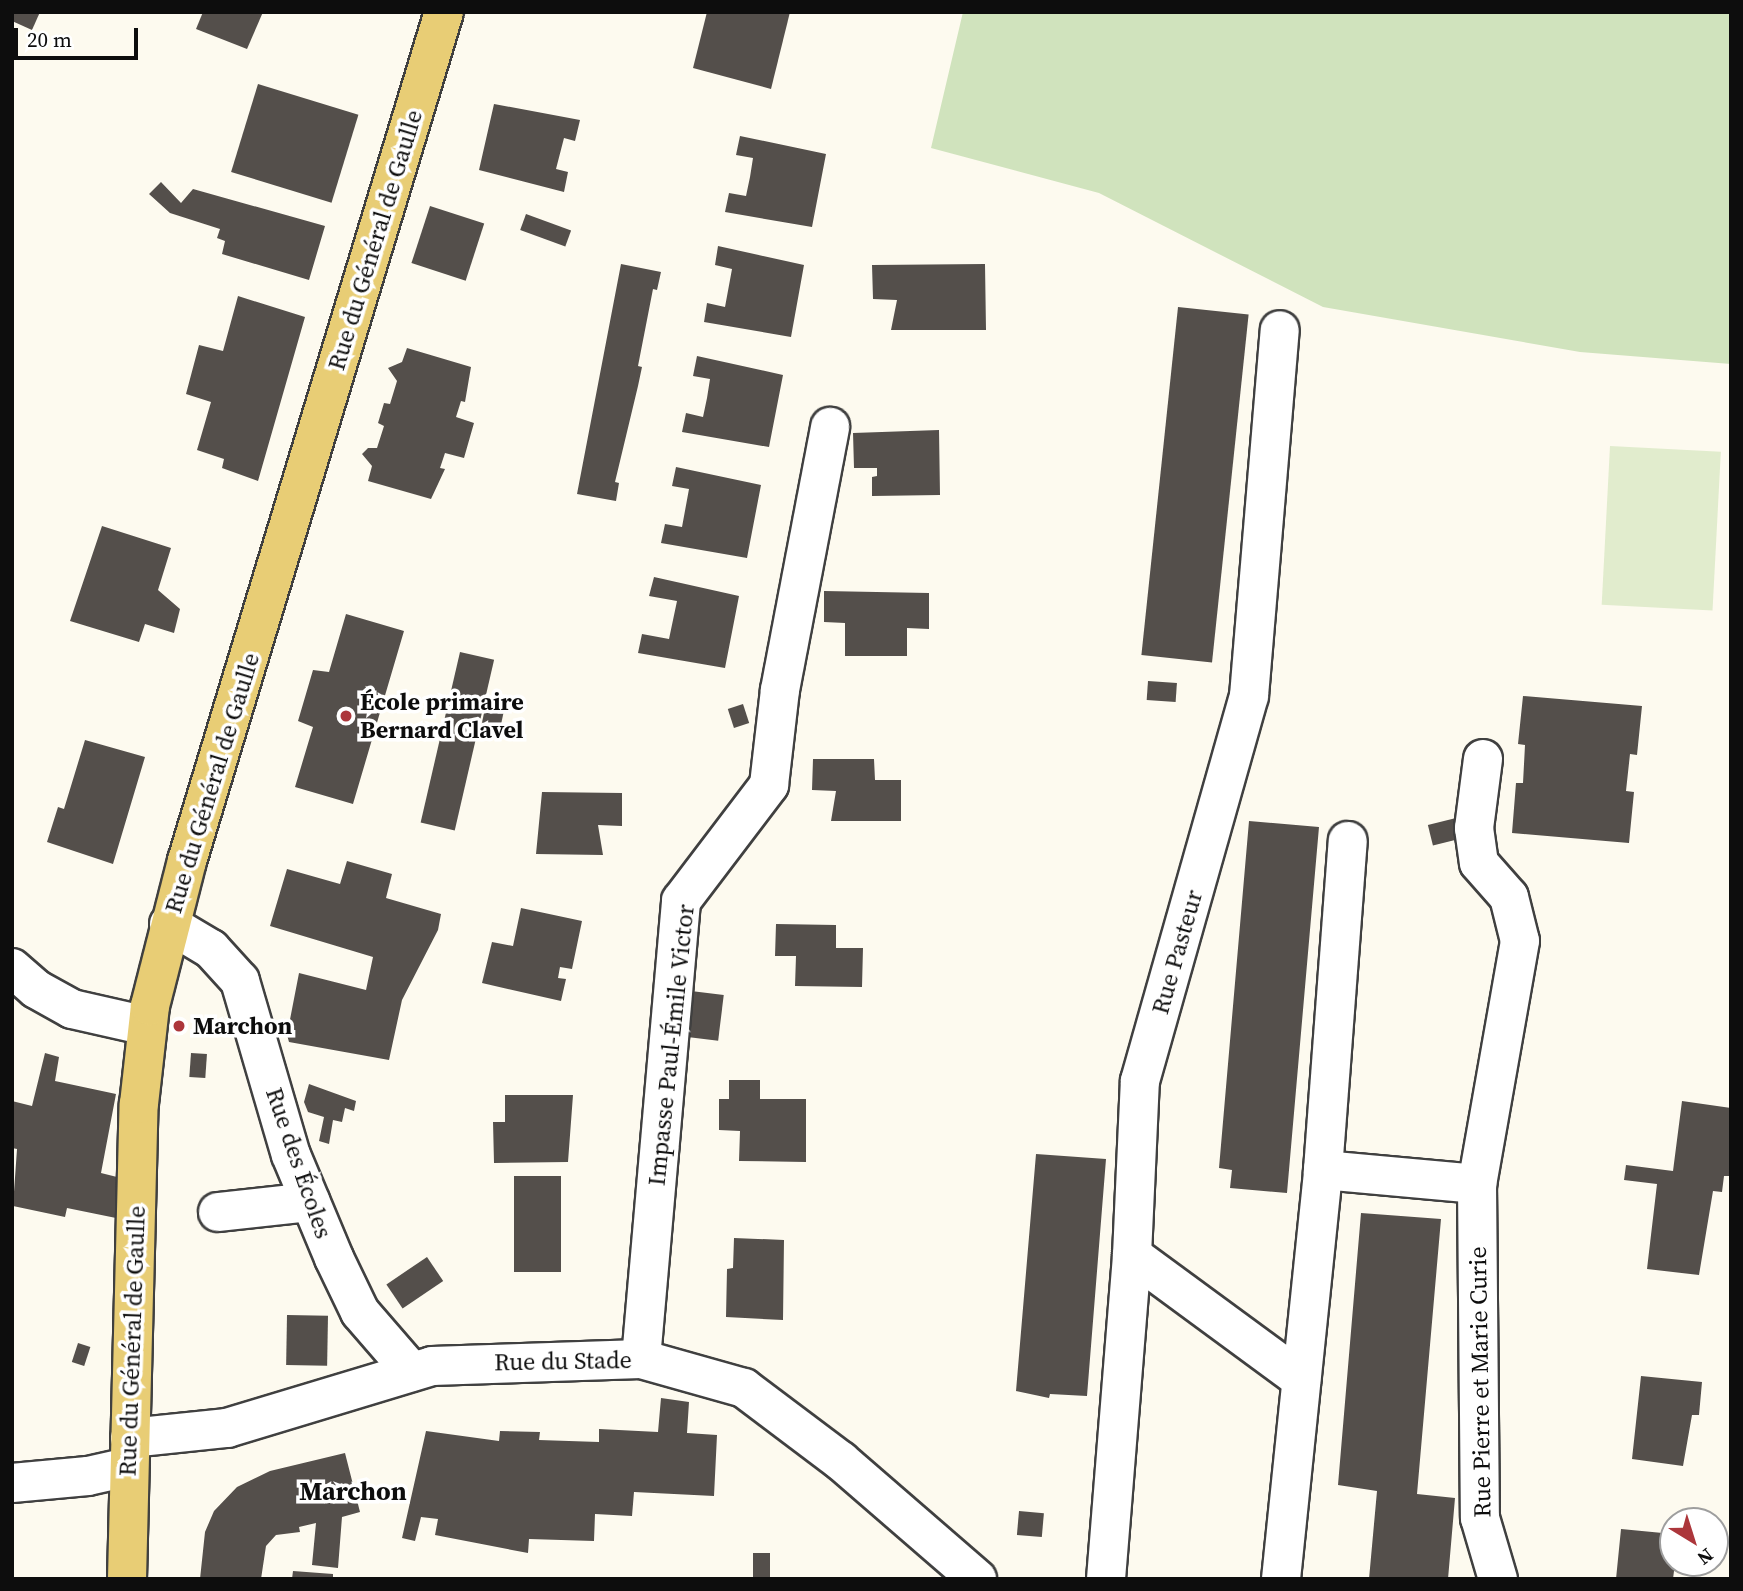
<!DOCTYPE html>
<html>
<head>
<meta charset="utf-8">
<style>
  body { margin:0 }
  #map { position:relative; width:1743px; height:1591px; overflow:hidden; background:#fdfaef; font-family:"Source Serif 4",serif }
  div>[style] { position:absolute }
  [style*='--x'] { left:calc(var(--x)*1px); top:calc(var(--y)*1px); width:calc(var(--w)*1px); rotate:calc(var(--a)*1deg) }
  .green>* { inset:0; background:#d0e3bd }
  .pitch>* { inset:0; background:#e1eccd; transform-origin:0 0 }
  .building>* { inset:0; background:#544f4b; transform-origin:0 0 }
  .roads { filter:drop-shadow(2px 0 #404040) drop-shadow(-2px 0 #404040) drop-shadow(0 2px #404040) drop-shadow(0 -2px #404040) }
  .minor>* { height:38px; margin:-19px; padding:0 19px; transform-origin:19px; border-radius:19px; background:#fff }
  .major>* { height:38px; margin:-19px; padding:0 19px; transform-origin:19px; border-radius:19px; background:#e8cd75 }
  .dots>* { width:19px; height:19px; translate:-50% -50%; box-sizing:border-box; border:4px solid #fff; border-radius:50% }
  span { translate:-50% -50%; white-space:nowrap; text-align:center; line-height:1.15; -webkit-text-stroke:7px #fff; paint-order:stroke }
  .street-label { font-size:24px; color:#0d0d0d }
  .poi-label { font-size:24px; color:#0d0d0d; font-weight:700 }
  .left { translate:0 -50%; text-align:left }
  .neighbourhood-label { font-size:26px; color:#0d0d0d; font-weight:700 }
  .frame { position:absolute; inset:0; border:14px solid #0d0d0d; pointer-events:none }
  .north { position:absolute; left:1659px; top:1507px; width:70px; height:70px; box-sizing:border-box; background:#fff; border:2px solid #9e9e9e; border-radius:50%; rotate:142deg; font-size:19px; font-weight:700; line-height:28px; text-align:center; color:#0d0d0d }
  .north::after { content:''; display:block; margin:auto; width:24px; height:32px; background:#ac363b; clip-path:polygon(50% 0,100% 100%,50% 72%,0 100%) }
  .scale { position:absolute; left:14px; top:28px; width:124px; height:32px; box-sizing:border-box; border:4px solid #0d0d0d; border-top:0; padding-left:9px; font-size:21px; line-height:24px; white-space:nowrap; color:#0d0d0d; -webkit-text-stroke:5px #fff; paint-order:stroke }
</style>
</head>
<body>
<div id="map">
  <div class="green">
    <i style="clip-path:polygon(963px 12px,1731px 12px,1731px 364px,1580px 352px,1323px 307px,1099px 193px,931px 148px)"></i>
  </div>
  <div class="pitch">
    <i style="left:1610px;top:446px;width:111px;height:159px;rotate:3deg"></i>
  </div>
  <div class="building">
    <i style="clip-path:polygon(12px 12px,40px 12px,32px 30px,12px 21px)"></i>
    <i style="clip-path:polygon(203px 12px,263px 12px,247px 49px,196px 29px)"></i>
    <i style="clip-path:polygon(707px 12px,790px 12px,771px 89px,693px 68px)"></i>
    <i style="left:258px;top:84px;width:105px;height:92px;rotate:17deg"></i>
    <i style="clip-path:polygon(494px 104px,580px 120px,575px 141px,564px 138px,556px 169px,568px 172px,564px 192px,479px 170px)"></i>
    <i style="clip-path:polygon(740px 136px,826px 154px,812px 227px,725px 212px,729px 193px,746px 196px,750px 177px,753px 158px,736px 155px)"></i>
    <i style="clip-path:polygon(161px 182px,181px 203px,193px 189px,325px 226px,309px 280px,222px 254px,225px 241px,217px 238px,220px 229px,170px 213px,149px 194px)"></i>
    <i style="left:430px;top:206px;width:57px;height:60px;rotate:18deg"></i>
    <i style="left:526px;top:214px;width:48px;height:17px;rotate:20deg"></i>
    <i style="clip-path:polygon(718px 246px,804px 265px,791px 337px,704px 322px,707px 303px,725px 307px,732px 269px,715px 265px)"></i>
    <i style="clip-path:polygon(621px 264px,661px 272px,657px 290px,653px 289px,638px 366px,642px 367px,638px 386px,615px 482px,619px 483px,616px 501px,577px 494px)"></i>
    <i style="clip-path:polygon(985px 264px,986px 330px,891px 330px,897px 300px,873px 299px,872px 265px)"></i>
    <i style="clip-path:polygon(238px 296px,305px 317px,258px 481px,222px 468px,224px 459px,197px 450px,211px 402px,186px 394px,199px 345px,223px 351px)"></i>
    <i style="left:1178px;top:307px;width:71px;height:350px;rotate:6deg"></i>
    <i style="clip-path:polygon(407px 348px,471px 367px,465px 402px,461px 401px,456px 417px,474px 423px,464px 458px,445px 453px,440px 468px,445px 469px,431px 499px,368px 481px,372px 466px,362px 454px,368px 448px,377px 448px,384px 426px,378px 423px,384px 403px,390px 404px,397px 381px,388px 368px,402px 362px)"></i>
    <i style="clip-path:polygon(697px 356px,783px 375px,769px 447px,682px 432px,686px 413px,703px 417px,707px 398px,710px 379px,693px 376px)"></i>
    <i style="clip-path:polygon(939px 430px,940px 495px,872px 496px,872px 477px,877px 476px,877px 468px,854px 468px,853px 433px)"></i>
    <i style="clip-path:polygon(676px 467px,761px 485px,747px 558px,661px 543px,665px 524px,682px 527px,689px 489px,672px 486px)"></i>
    <i style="clip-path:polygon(102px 526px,171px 548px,158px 590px,180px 609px,174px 633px,145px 624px,139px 642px,70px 621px)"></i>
    <i style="clip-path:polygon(654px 577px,739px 596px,725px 668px,638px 653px,642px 634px,669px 639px,677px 601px,649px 596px)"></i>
    <i style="clip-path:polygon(824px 591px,929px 593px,929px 629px,907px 628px,907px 656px,845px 656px,845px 623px,824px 622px)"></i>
    <i style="clip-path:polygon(346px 614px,404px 631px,353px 804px,295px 787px,313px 727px,298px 721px,313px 670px,329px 672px)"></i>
    <i style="left:460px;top:652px;width:35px;height:175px;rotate:13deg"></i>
    <i style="left:1148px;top:681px;width:29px;height:19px;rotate:4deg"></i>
    <i style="clip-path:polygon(1523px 696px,1642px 706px,1637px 755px,1630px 754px,1626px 791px,1634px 792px,1629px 843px,1512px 833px,1516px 783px,1523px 783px,1525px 745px,1518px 744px)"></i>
    <i style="left:487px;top:699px;width:19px;height:32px;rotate:12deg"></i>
    <i style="left:743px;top:704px;width:20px;height:16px;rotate:72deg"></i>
    <i style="clip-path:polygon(85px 740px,145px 757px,113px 864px,47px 842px,58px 807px,64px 809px)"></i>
    <i style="clip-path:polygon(813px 759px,874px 759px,875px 780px,901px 780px,901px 821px,831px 821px,836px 791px,812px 790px)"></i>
    <i style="clip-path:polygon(542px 792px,622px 793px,622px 826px,598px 825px,603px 855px,536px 854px)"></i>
    <i style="left:1456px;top:818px;width:21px;height:29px;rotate:76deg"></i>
    <i style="clip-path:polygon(1249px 821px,1319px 827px,1287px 1193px,1230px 1188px,1232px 1170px,1219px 1168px)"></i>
    <i style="clip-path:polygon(347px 861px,392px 874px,386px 898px,441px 914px,438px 930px,402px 1000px,389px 1060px,289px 1042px,287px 1035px,299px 973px,366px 990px,373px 957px,270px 926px,287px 869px,340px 884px)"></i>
    <i style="clip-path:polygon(521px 908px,582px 921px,572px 969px,560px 967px,558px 978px,566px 979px,561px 1001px,482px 983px,492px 942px,513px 946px)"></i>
    <i style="clip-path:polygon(776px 924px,836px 925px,836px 948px,863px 948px,862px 987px,795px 986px,796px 956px,775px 956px)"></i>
    <i style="left:691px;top:991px;width:33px;height:46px;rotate:7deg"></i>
    <i style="clip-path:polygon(45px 1053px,59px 1057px,55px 1081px,116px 1094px,101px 1173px,117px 1177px,116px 1218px,67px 1208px,65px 1217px,13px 1206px,17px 1149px,12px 1148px,12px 1101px,32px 1106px)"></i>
    <i style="left:191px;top:1053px;width:16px;height:24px;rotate:4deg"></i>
    <i style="clip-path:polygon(729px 1080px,760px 1080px,760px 1099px,806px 1099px,806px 1162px,739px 1161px,740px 1131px,719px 1130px,719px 1099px,729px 1099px)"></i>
    <i style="clip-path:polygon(309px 1084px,356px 1101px,354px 1111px,345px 1108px,342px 1122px,333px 1120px,329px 1144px,319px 1141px,324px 1117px,308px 1112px,304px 1102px)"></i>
    <i style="clip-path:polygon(505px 1095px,573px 1095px,568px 1162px,494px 1163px,493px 1122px,505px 1122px)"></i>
    <i style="clip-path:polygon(1682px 1101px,1731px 1108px,1729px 1176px,1724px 1176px,1722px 1192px,1713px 1191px,1699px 1275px,1647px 1269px,1657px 1184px,1624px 1180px,1626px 1165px,1673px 1171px)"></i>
    <i style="clip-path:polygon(1036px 1154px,1106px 1159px,1087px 1396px,1050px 1394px,1049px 1398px,1016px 1391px)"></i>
    <i style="left:514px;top:1176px;width:47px;height:96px"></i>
    <i style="clip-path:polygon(1361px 1213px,1441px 1219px,1417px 1494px,1455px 1498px,1448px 1579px,1369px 1579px,1377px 1491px,1338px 1485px)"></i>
    <i style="clip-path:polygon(734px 1238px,784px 1240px,783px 1320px,726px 1317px,727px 1269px,733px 1268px)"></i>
    <i style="left:427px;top:1257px;width:29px;height:49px;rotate:56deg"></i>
    <i style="left:287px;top:1315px;width:41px;height:50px;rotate:1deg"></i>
    <i style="left:78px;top:1343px;width:13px;height:20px;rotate:18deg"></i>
    <i style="clip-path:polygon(1641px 1376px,1702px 1382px,1699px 1415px,1692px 1415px,1683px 1466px,1632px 1459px)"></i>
    <i style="clip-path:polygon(661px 1398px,689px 1402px,687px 1433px,717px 1435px,714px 1496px,634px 1492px,632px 1516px,595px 1514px,594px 1541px,529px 1539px,528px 1553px,435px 1535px,438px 1519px,421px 1517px,415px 1541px,402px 1538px,426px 1431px,499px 1441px,500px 1431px,540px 1432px,539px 1440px,599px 1442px,599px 1429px,658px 1432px)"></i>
    <i style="clip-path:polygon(345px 1453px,360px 1512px,342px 1517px,338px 1568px,312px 1565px,316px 1523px,299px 1527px,300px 1532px,276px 1535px,266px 1546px,261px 1579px,200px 1579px,205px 1532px,214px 1511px,237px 1487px,270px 1471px)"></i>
    <i style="left:1019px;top:1511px;width:25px;height:24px;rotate:5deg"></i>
    <i style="clip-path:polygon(1621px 1529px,1673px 1534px,1673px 1563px,1681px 1563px,1681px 1572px,1674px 1571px,1673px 1579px,1616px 1579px)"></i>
    <i style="left:753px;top:1553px;width:17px;height:24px"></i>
    <i style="clip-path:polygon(293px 1571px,333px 1574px,333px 1579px,292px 1579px)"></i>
  </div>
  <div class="roads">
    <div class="minor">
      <i style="--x:1483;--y:759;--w:70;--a:97.4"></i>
      <i style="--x:1474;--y:828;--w:35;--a:82"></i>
      <i style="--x:1479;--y:863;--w:45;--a:48.6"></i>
      <i style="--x:1509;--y:897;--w:45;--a:76"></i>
      <i style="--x:1520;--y:941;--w:247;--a:100"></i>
      <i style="--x:1477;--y:1184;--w:334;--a:89.5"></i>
      <i style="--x:1480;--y:1518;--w:64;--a:73.6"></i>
      <i style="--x:169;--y:924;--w:49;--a:30.8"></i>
      <i style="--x:211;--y:949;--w:43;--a:47.8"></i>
      <i style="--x:240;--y:981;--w:181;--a:73.7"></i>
      <i style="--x:291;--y:1155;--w:112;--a:67.3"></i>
      <i style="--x:334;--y:1258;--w:60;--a:64.3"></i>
      <i style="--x:360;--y:1312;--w:79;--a:49.1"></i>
      <i style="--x:12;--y:968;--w:32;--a:41"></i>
      <i style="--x:36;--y:989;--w:41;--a:29.1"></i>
      <i style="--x:72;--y:1009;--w:77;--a:12.8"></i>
      <i style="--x:1323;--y:1170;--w:155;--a:5.2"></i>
      <i style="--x:218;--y:1212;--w:93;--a:-6.2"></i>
      <i style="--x:1132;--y:1255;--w:210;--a:36.3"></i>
      <i style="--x:641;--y:1359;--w:460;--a:-85"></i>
      <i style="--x:681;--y:901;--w:146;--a:-52.8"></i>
      <i style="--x:769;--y:785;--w:96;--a:-83.4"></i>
      <i style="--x:780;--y:690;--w:268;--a:-79.2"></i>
      <i style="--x:130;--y:1438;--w:98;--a:-5.9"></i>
      <i style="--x:227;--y:1428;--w:214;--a:-16.8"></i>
      <i style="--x:432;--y:1366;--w:209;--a:-1.9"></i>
      <i style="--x:641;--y:1359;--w:107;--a:15.7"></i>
      <i style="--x:744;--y:1388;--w:121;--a:37"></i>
      <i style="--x:841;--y:1461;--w:180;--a:40.9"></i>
      <i style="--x:12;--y:1483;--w:76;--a:-5.3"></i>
      <i style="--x:88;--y:1476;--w:41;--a:-12.7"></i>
      <i style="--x:1106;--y:1579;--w:325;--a:-85.4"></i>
      <i style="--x:1132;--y:1255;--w:174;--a:-87.4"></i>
      <i style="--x:1140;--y:1081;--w:400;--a:-74.2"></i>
      <i style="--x:1249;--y:696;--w:367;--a:-85.2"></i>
      <i style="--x:1281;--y:1579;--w:411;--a:-84.1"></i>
      <i style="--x:1323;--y:1170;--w:330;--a:-85.7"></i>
    </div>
    <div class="major">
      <i style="--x:127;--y:1579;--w:475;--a:-88.6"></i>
      <i style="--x:139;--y:1104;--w:99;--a:-83.6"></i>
      <i style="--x:150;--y:1006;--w:150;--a:-75.7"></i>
      <i style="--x:187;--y:861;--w:887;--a:-73.16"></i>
    </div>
  </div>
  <div class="dots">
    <i style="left:346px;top:716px;background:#ac363b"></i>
    <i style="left:179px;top:1026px;background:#ac363b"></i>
  </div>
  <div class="street-label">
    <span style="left:375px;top:240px;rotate:-73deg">Rue du Général de Gaulle</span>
    <span style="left:212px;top:783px;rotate:-73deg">Rue du Général de Gaulle</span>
    <span style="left:1177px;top:952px;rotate:-74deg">Rue Pasteur</span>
    <span style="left:671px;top:1045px;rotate:-84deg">Impasse Paul-Émile Victor</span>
    <span style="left:299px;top:1163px;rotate:71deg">Rue des Écoles</span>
    <span style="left:132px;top:1341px;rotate:-88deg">Rue du Général de Gaulle</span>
    <span style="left:563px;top:1361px;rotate:-1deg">Rue du Stade</span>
    <span style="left:1480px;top:1382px;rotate:-91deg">Rue Pierre et Marie Curie</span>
  </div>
  <div class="poi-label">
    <span class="left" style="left:360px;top:716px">École primaire<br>Bernard Clavel</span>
    <span class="left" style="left:193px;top:1026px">Marchon</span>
  </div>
  <div class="neighbourhood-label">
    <span style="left:353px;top:1492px">Marchon</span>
  </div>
  <div class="frame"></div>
  <div class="north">N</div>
  <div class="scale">20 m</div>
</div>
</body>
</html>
